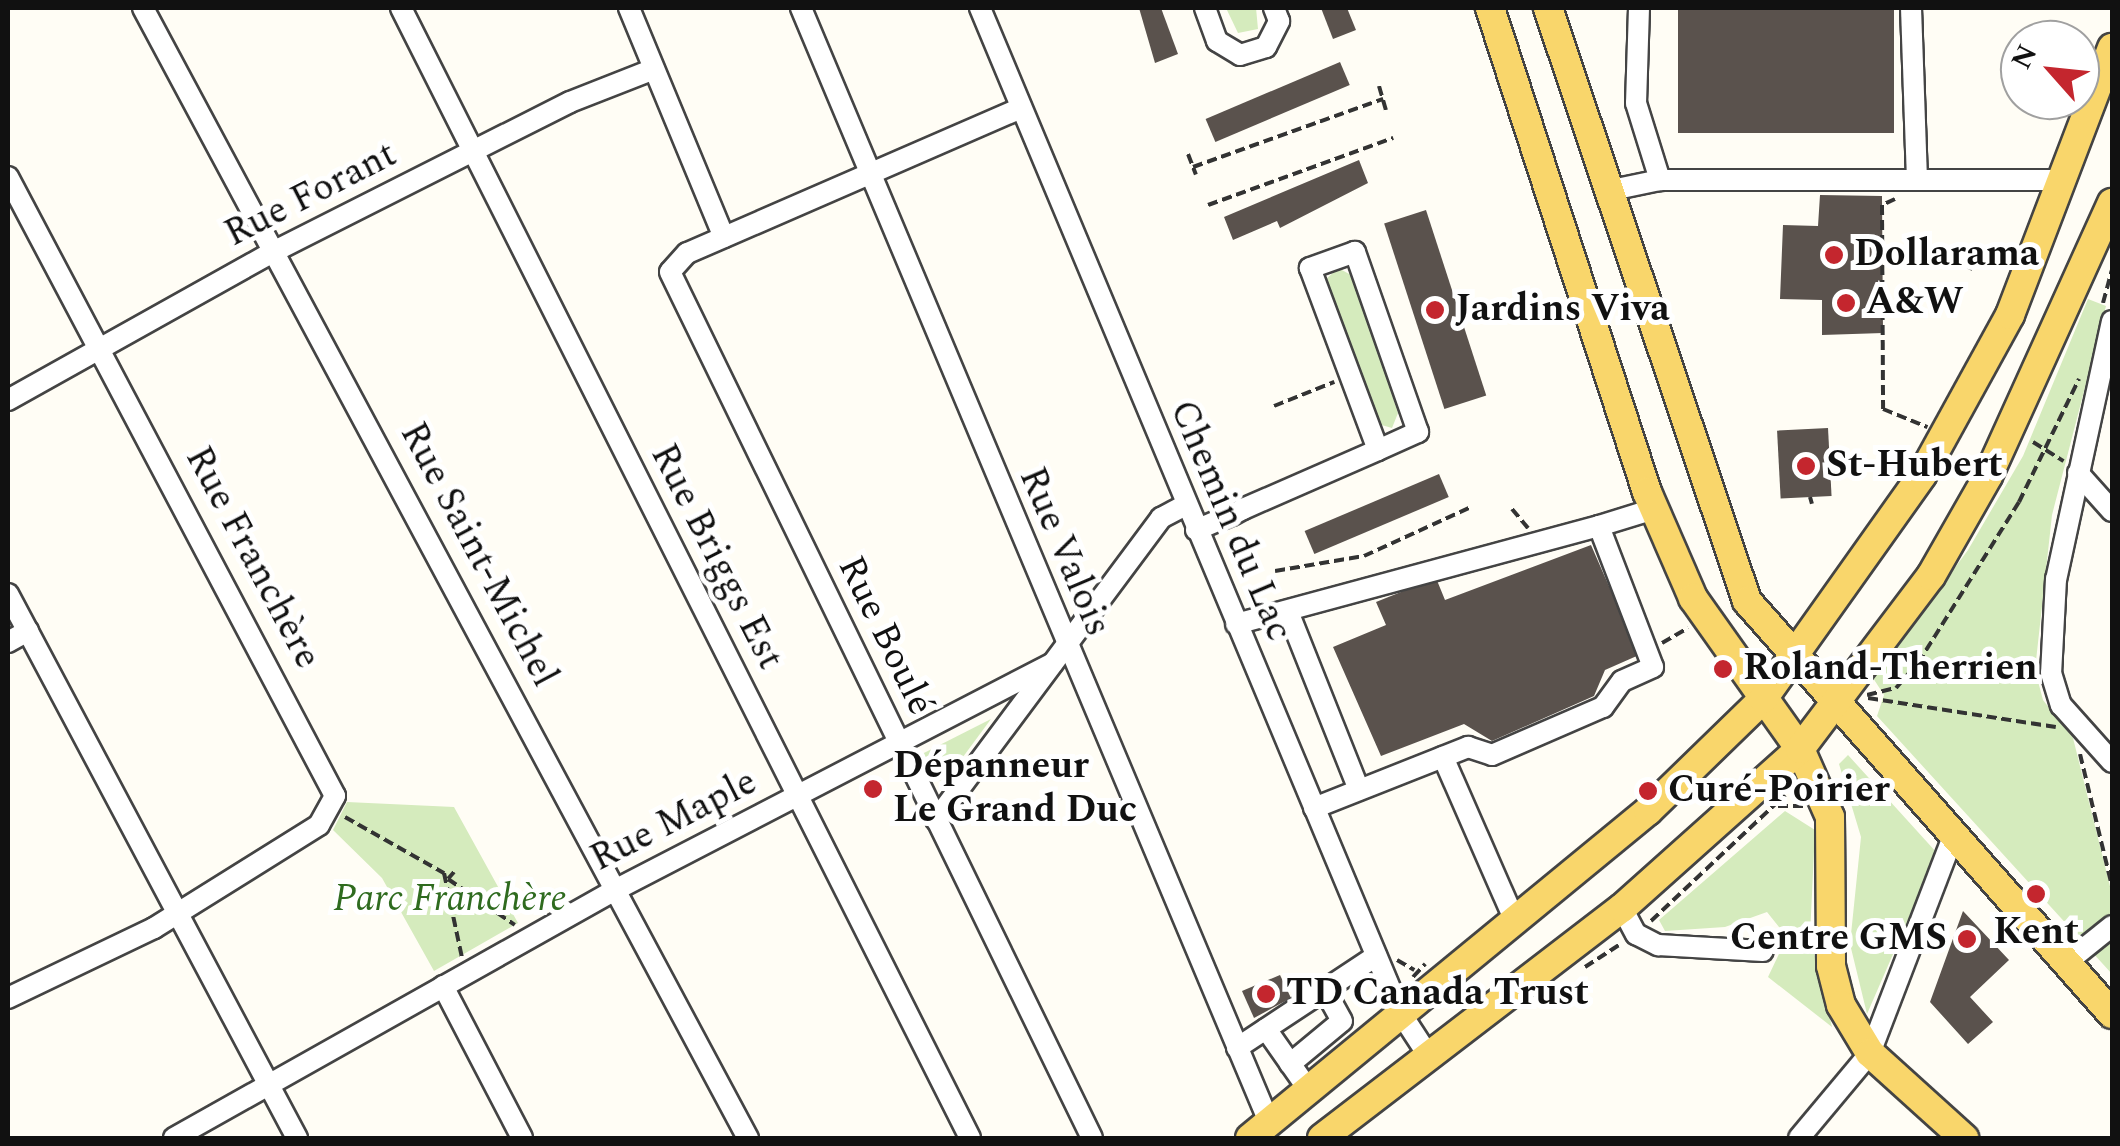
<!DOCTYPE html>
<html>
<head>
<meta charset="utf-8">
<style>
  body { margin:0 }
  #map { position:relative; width:2120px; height:1146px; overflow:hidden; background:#fffdf5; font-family:Spectral,serif }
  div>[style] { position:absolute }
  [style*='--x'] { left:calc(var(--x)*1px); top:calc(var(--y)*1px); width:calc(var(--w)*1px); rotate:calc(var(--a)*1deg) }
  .green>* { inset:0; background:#d5ebbd }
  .building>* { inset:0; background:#5a524d; transform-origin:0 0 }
  .path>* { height:4px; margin-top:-2px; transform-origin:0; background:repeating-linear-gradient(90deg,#333 0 10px,transparent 0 15px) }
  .roads { filter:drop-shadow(2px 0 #444) drop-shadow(-2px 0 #444) drop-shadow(0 2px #444) drop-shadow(0 -2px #444) }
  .minor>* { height:20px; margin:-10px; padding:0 10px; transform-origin:10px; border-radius:10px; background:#fff }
  .major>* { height:28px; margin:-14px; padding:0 14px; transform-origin:14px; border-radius:14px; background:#f9d66b }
  .dots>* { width:28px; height:28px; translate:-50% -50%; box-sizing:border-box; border:5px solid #fff; border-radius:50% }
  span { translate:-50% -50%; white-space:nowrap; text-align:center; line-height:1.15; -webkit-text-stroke:10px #fff; paint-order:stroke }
  .street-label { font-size:38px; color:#111 }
  .poi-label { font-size:38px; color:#111; font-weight:700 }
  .left { translate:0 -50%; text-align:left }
  .right { translate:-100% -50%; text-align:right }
  .park-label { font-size:38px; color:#2f6b1f; font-style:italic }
  .frame { position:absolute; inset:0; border:10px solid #111; pointer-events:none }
  .north { position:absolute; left:2000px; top:20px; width:100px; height:100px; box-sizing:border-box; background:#fff; border:2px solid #a0a0a0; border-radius:50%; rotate:297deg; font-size:28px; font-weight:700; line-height:40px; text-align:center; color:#111 }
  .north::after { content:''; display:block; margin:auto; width:35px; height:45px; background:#c4262e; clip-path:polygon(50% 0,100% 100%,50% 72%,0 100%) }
</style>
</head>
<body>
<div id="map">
  <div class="green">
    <i style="clip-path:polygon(1226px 8px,1256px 8px,1258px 29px,1238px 33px)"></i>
    <i style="clip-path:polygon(1338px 268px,1353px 276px,1398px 413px,1392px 428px,1378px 424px,1322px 283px)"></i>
    <i style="clip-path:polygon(2088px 299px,2106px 306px,2052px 515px,2035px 670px,2043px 700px,2073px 738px,2112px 894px,2112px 974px,1877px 716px,1884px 695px,1873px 678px,1968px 550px,2023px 456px)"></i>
    <i style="clip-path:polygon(991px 719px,946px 780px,931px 781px,918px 756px)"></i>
    <i style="clip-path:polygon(1848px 755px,1937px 853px,1867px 1014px,1850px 944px,1861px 837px,1839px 764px)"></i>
    <i style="clip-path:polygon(347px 802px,454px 807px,518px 923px,434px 971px,382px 878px,333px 830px)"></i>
    <i style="clip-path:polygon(1785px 811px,1815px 830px,1810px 936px,1832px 1027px,1768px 977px,1787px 937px,1767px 912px,1725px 927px,1665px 931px,1659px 920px)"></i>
  </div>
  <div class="building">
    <i style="clip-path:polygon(1139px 8px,1161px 8px,1178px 54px,1155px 63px)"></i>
    <i style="clip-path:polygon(1321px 8px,1347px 8px,1356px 30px,1333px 39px)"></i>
    <i style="left:1678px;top:8px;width:216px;height:125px"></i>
    <i style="left:1340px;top:62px;width:25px;height:146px;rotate:67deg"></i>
    <i style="clip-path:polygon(1359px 160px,1368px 183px,1280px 228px,1277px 221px,1233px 240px,1224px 217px)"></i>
    <i style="clip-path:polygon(1820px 195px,1882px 196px,1883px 333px,1822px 335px,1822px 300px,1780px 299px,1783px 225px,1818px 226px)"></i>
    <i style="left:1426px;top:210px;width:195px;height:44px;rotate:72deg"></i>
    <i style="left:1828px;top:428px;width:68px;height:51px;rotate:87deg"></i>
    <i style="left:1439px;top:474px;width:25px;height:146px;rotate:67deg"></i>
    <i style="clip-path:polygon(1591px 545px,1639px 655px,1605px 670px,1594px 696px,1492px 741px,1464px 724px,1381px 756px,1333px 647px,1386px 625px,1376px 602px,1436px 578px,1445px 600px)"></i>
    <i style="clip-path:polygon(1963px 911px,2009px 960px,1970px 997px,1993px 1022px,1968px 1044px,1930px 1002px)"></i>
    <i style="clip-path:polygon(1280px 975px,1291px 998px,1254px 1018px,1242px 991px)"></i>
  </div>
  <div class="path">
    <i style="--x:1379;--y:86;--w:25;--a:74"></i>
    <i style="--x:1188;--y:154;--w:22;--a:69"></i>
    <i style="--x:1193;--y:167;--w:202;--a:-19.7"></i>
    <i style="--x:1895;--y:199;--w:14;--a:155"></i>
    <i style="--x:1882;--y:205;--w:204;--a:89.7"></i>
    <i style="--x:1883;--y:409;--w:48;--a:22.2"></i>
    <i style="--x:1208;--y:205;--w:197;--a:-19.9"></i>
    <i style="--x:1882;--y:260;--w:56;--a:-7.1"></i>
    <i style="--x:1938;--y:253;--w:38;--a:25"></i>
    <i style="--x:2103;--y:303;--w:34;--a:-75"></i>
    <i style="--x:1274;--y:406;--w:65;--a:-21.8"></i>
    <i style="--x:2033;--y:442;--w:36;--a:32"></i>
    <i style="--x:1810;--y:497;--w:7;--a:74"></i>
    <i style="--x:1512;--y:509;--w:25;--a:50"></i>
    <i style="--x:1275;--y:571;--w:90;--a:-9.6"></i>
    <i style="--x:1364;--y:556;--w:118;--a:-24.6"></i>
    <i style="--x:1662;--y:643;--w:30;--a:-30"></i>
    <i style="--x:1867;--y:695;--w:30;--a:-14"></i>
    <i style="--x:1896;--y:688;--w:33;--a:-49"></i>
    <i style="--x:1918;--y:663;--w:190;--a:-57.9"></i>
    <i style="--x:2019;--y:502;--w:137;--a:-64"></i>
    <i style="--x:1868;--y:698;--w:190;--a:8.8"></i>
    <i style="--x:2080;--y:754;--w:136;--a:76.4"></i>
    <i style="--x:1778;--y:806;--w:25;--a:0"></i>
    <i style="--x:345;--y:817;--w:114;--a:29.5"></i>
    <i style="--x:444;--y:873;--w:87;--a:78"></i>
    <i style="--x:454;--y:872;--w:9;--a:131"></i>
    <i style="--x:448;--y:879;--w:81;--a:34.5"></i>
    <i style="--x:1651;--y:921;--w:184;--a:-43.2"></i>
    <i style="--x:1397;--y:960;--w:20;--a:30"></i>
    <i style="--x:1585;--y:967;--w:40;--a:-32.9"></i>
    <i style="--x:1413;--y:977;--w:18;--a:-47"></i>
  </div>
  <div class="roads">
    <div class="minor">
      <i style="--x:143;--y:8;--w:1282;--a:61.84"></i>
      <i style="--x:401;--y:8;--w:1265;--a:63.27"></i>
      <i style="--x:629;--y:8;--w:248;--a:67.5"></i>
      <i style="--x:801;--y:8;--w:1208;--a:67.21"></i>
      <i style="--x:980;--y:8;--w:1088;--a:67.3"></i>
      <i style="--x:1400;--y:1012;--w:51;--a:56.9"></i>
      <i style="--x:1205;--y:8;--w:35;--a:70"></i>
      <i style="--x:1217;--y:41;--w:27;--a:31"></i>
      <i style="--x:1240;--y:55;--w:27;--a:-17"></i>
      <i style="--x:1266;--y:47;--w:29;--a:-63"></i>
      <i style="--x:1279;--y:21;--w:14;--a:-111"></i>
      <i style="--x:1639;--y:8;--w:95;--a:91.8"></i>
      <i style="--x:1636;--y:103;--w:81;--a:72.7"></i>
      <i style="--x:1911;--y:8;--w:170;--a:88"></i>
      <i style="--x:1021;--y:108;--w:364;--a:156.5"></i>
      <i style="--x:687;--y:253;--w:25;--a:132"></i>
      <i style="--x:670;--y:272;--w:963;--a:64.02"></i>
      <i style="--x:8;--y:177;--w:700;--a:62.15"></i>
      <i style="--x:335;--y:796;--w:33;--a:119"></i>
      <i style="--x:319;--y:825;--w:195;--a:148"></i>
      <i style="--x:154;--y:928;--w:162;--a:154.4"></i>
      <i style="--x:1607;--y:191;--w:54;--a:-11.7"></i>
      <i style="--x:1660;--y:180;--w:402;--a:0"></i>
      <i style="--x:2112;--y:321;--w:264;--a:102.2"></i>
      <i style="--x:2056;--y:579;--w:94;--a:93"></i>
      <i style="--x:2051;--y:673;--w:34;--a:73"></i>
      <i style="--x:2061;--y:705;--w:76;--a:48.2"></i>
      <i style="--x:8;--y:400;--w:306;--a:-29.2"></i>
      <i style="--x:275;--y:251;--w:330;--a:-26.8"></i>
      <i style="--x:570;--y:102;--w:90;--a:-21.4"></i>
      <i style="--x:2078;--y:473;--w:51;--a:48.2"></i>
      <i style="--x:1196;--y:530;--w:39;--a:-23"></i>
      <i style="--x:1232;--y:515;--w:13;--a:-29"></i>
      <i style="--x:1243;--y:509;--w:147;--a:-23.6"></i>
      <i style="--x:1378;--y:450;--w:44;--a:-24.2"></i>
      <i style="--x:1418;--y:432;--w:191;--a:-109.3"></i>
      <i style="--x:1355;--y:252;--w:48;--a:160.4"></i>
      <i style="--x:1310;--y:268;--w:194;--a:69.5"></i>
      <i style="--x:8;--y:594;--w:616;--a:62.02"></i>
      <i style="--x:1289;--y:614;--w:189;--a:68.3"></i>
      <i style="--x:1236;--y:624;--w:376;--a:-15.1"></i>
      <i style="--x:8;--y:642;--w:23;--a:-29"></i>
      <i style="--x:1443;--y:757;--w:177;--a:66.3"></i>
      <i style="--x:1314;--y:808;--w:166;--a:-21.6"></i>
      <i style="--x:1468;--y:747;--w:25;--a:18"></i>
      <i style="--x:1492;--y:755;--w:121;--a:-23.4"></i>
      <i style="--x:1603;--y:707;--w:32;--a:-54"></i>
      <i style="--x:1622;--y:681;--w:34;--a:-24"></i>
      <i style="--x:1653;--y:667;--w:151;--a:-111"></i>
      <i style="--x:1599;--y:526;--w:58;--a:-17.2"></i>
      <i style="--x:936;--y:820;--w:377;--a:-53.3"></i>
      <i style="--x:1161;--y:518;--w:27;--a:-28"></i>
      <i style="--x:1622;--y:908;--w:30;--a:62"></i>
      <i style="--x:1636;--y:934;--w:25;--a:27"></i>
      <i style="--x:1658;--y:945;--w:105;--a:3.3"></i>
      <i style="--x:2066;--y:963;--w:59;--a:-38.8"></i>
      <i style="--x:443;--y:986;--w:171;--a:62.5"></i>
      <i style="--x:1266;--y:1029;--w:73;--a:55"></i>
      <i style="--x:1237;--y:1048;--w:167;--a:-33.5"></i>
      <i style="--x:1290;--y:1064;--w:67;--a:-39.6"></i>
      <i style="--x:1342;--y:1021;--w:35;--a:-119"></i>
      <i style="--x:174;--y:1138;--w:508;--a:-29.34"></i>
      <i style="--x:617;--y:889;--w:491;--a:-27.4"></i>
      <i style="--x:1799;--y:1138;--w:111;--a:-50.1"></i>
      <i style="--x:1870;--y:1053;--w:229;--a:-69"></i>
    </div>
    <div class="major">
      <i style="--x:1490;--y:8;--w:509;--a:72.03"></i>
      <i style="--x:1647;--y:492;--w:116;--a:66.5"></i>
      <i style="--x:1693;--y:598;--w:185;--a:54.7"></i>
      <i style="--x:1800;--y:749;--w:74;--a:66.2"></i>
      <i style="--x:1830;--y:817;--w:149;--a:89.6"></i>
      <i style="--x:1831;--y:966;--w:40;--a:75.6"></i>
      <i style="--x:1841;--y:1005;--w:56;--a:58.9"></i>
      <i style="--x:1870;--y:1053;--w:127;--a:42.1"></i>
      <i style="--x:1548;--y:8;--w:625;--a:71.45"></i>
      <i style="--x:1747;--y:601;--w:551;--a:48.53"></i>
      <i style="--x:1250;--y:1138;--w:515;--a:-39.41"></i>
      <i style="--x:1648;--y:811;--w:161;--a:-44.2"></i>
      <i style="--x:1763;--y:699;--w:275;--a:-54.6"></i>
      <i style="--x:1922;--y:475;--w:183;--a:-61.2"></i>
      <i style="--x:2010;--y:315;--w:286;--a:-69.1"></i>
      <i style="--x:1322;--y:1138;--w:378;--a:-37.5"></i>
      <i style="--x:1622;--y:908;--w:239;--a:-41.8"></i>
      <i style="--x:1800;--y:749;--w:217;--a:-52.9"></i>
      <i style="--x:1931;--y:576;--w:115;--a:-60.3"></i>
      <i style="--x:1988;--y:476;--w:300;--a:-65.6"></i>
    </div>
  </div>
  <div class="dots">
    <i style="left:1834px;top:255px;background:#c4262e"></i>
    <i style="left:1846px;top:303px;background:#c4262e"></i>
    <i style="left:1435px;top:310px;background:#c4262e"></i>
    <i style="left:1806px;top:466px;background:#c4262e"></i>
    <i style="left:1723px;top:669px;background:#c4262e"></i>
    <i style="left:873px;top:789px;background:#c4262e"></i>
    <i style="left:1648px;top:791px;background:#c4262e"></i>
    <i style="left:2036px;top:894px;background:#c4262e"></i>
    <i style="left:1967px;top:939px;background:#c4262e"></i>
    <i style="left:1266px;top:994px;background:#c4262e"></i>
  </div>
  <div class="street-label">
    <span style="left:311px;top:195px;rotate:-27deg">Rue Forant</span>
    <span style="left:1230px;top:521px;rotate:67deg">Chemin du Lac</span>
    <span style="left:1064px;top:552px;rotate:67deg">Rue Valois</span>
    <span style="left:478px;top:555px;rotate:62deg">Rue Saint-Michel</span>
    <span style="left:716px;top:557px;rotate:63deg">Rue Briggs Est</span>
    <span style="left:252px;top:558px;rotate:62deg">Rue Franchère</span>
    <span style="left:885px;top:636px;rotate:64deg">Rue Boulé</span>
    <span style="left:674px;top:821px;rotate:-27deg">Rue Maple</span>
  </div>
  <div class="poi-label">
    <span class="left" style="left:1854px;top:255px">Dollarama</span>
    <span class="left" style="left:1866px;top:303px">A&amp;W</span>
    <span class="left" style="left:1455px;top:310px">Jardins Viva</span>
    <span class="left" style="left:1826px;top:466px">St-Hubert</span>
    <span class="left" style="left:1743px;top:669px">Roland-Therrien</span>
    <span class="left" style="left:893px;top:789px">Dépanneur<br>Le Grand Duc</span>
    <span class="left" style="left:1668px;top:791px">Curé-Poirier</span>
    <span style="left:2036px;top:933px">Kent</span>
    <span class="right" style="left:1947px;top:939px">Centre GMS</span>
    <span class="left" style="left:1286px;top:994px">TD Canada Trust</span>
  </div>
  <div class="park-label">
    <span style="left:450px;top:900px">Parc Franchère</span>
  </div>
  <div class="frame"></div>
  <div class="north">N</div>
</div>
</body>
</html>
